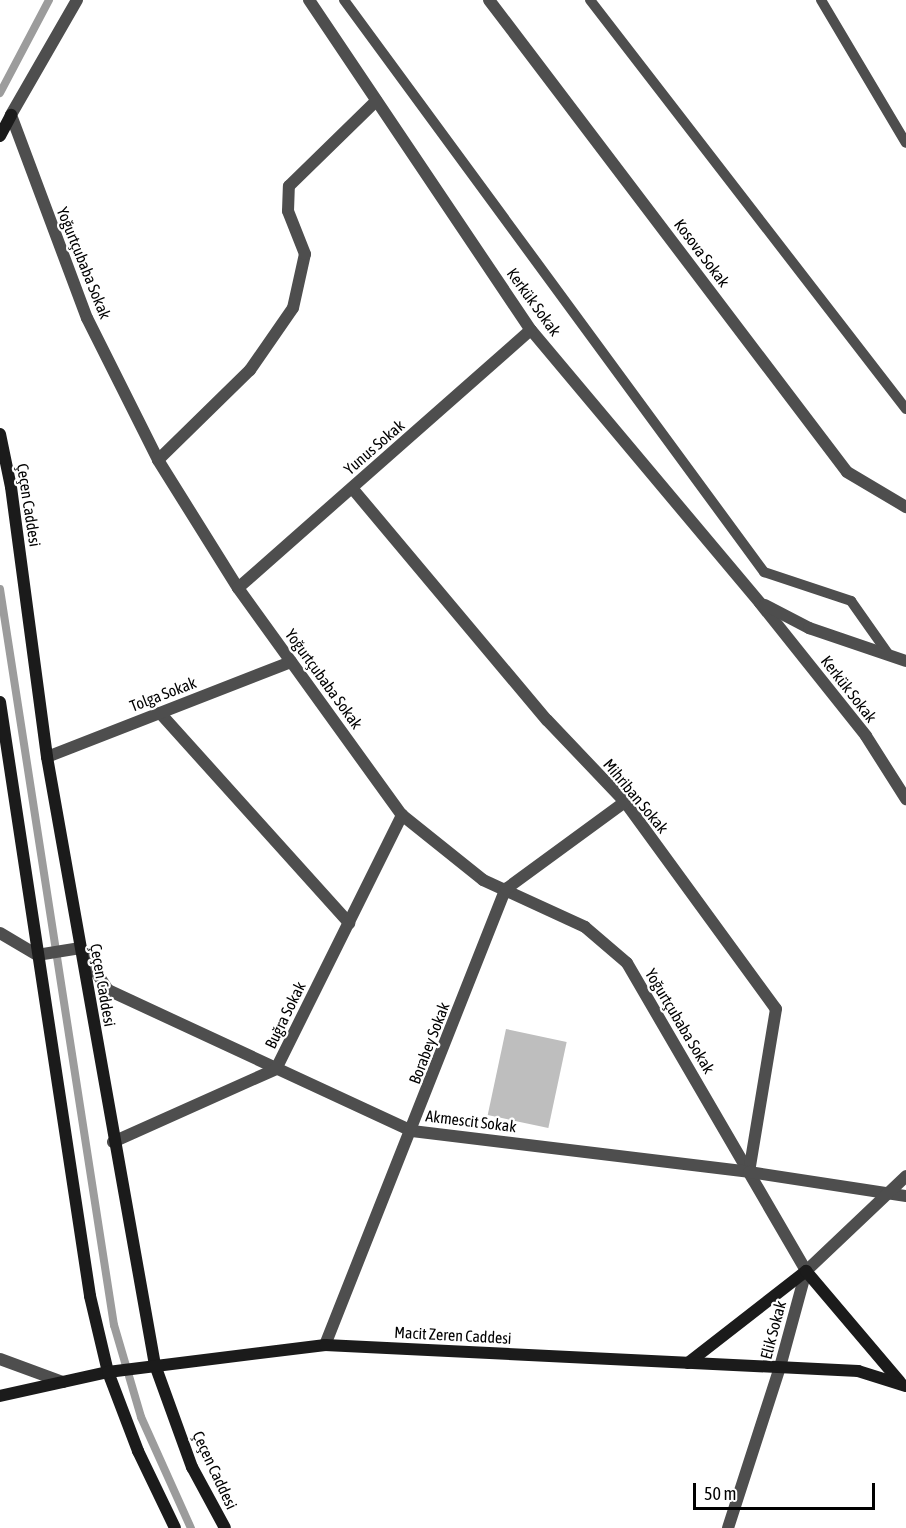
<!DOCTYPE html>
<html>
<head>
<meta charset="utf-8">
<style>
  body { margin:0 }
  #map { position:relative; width:906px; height:1528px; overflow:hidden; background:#fff; font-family:"Asap Condensed",sans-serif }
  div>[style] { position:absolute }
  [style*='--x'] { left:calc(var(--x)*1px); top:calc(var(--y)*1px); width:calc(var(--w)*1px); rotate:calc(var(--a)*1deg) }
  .stream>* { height:8px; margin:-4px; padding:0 4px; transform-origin:4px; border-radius:4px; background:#9c9c9c }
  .building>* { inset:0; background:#bebebe; transform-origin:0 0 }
  .lane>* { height:10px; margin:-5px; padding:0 5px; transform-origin:5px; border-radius:5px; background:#4e4e4e }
  .street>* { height:12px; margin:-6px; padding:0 6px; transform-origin:6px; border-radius:6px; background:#4e4e4e }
  .secondary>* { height:12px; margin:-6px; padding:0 6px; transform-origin:6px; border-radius:6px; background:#1b1b1b }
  span { translate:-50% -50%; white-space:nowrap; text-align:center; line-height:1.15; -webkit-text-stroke:4.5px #fff; paint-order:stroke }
  .street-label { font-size:16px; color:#000 }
  .scale { position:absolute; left:693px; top:1483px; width:182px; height:27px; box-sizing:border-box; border:3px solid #000; border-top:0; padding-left:8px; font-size:18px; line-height:21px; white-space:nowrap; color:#000; -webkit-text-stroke:4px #fff; paint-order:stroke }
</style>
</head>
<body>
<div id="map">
  <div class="stream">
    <i style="--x:0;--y:93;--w:105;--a:-62.2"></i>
    <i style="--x:0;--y:589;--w:745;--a:81.2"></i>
    <i style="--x:114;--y:1325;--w:96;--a:73.6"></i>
    <i style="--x:141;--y:1417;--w:122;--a:65.8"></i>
  </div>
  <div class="building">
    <i style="left:506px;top:1029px;width:62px;height:88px;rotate:12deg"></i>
  </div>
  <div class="lane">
    <i style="--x:344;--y:0;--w:710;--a:53.71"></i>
    <i style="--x:764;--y:572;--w:92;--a:18.4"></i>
    <i style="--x:851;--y:601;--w:66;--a:54.9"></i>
    <i style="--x:590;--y:0;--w:517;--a:52.31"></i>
    <i style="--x:821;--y:0;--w:166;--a:59.3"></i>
  </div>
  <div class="street">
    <i style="--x:77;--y:0;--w:133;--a:119.9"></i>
    <i style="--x:11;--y:115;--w:217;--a:69.5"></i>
    <i style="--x:87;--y:318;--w:159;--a:63.4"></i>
    <i style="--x:158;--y:460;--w:151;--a:58"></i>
    <i style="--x:238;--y:588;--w:280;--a:54.2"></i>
    <i style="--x:402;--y:815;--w:104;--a:38.7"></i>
    <i style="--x:483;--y:880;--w:112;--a:24.7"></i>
    <i style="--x:585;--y:927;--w:55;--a:40.6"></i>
    <i style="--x:627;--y:963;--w:356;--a:59.8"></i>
    <i style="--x:309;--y:0;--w:398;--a:56.1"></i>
    <i style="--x:531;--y:330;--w:356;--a:50"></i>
    <i style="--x:760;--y:603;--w:170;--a:51.4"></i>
    <i style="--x:866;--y:736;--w:75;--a:57.6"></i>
    <i style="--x:489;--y:0;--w:592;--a:52.82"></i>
    <i style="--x:847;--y:472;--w:69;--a:30.7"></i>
    <i style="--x:158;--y:460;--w:129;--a:-44.4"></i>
    <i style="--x:250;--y:370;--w:75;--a:-55.3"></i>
    <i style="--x:293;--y:308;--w:55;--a:-77.5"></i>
    <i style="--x:305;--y:254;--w:46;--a:-111.6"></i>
    <i style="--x:288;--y:211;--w:25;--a:-88"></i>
    <i style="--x:289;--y:186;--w:122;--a:-44.3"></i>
    <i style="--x:352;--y:488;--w:303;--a:50"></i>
    <i style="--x:547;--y:720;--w:113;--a:46.4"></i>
    <i style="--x:625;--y:802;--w:256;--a:53.9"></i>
    <i style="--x:776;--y:1009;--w:165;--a:99.4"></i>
    <i style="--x:238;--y:588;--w:390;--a:-41.4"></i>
    <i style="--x:765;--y:605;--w:50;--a:27.6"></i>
    <i style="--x:809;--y:628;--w:102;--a:18.8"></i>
    <i style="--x:160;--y:713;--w:283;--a:48"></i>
    <i style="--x:47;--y:757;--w:262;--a:-21.3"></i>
    <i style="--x:0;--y:933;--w:43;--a:30.7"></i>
    <i style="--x:37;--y:955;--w:44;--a:-9.2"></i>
    <i style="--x:80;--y:948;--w:50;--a:56.3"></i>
    <i style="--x:108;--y:990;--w:335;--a:24.9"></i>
    <i style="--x:412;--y:1131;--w:339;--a:6.9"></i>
    <i style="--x:749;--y:1172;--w:159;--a:8.7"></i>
    <i style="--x:113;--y:1142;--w:179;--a:-24.1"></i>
    <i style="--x:276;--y:1069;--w:284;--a:-63.6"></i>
    <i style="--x:325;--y:1345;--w:491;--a:-68.4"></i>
    <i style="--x:506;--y:889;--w:147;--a:-36.2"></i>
    <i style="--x:0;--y:1359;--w:67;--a:20.1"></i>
    <i style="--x:728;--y:1528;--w:169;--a:-72.1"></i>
    <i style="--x:780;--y:1367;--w:99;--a:-74.8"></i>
    <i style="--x:806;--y:1271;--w:138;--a:-43.5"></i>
  </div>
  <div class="secondary">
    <i style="--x:0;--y:136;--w:24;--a:-62"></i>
    <i style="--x:0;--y:434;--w:54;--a:78.3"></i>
    <i style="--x:11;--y:487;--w:272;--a:82.4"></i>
    <i style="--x:47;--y:757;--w:618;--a:79.93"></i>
    <i style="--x:155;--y:1365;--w:109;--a:70.1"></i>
    <i style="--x:192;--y:1467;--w:69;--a:61.6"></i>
    <i style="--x:0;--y:702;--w:601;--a:81.38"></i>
    <i style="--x:90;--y:1296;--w:78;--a:76.7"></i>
    <i style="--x:108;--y:1372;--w:85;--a:69.2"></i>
    <i style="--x:138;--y:1451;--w:85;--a:64.3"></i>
    <i style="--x:688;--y:1363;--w:150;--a:-37.9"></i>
    <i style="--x:806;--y:1271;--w:145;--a:49.7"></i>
    <i style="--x:0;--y:1396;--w:111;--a:-12.5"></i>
    <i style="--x:108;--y:1372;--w:219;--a:-7.1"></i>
    <i style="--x:325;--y:1345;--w:534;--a:2.79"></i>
    <i style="--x:858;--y:1371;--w:50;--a:17.4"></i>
  </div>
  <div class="street-label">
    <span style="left:702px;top:253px;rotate:53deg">Kosova Sokak</span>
    <span style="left:84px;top:263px;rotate:68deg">Yoğurtçubaba Sokak</span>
    <span style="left:534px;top:302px;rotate:54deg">Kerkük Sokak</span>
    <span style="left:374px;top:447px;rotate:-41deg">Yunus Sokak</span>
    <span style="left:29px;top:505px;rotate:81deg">Çeçen Caddesi</span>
    <span style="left:324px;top:679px;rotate:54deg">Yoğurtçubaba Sokak</span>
    <span style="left:849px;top:689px;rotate:52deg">Kerkük Sokak</span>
    <span style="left:163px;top:694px;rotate:-21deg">Tolga Sokak</span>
    <span style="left:636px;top:796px;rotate:50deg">Mihriban Sokak</span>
    <span style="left:103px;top:985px;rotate:80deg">Çeçen Caddesi</span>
    <span style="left:285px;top:1015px;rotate:-64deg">Buğra Sokak</span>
    <span style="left:680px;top:1021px;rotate:59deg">Yoğurtçubaba Sokak</span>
    <span style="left:429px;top:1043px;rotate:-69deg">Borabey Sokak</span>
    <span style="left:471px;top:1121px;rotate:7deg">Akmescit Sokak</span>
    <span style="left:773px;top:1330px;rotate:-75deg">Elik Sokak</span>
    <span style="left:453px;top:1335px;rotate:3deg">Macit Zeren Caddesi</span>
    <span style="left:215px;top:1470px;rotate:65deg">Çeçen Caddesi</span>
  </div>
  <div class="scale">50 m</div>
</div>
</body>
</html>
